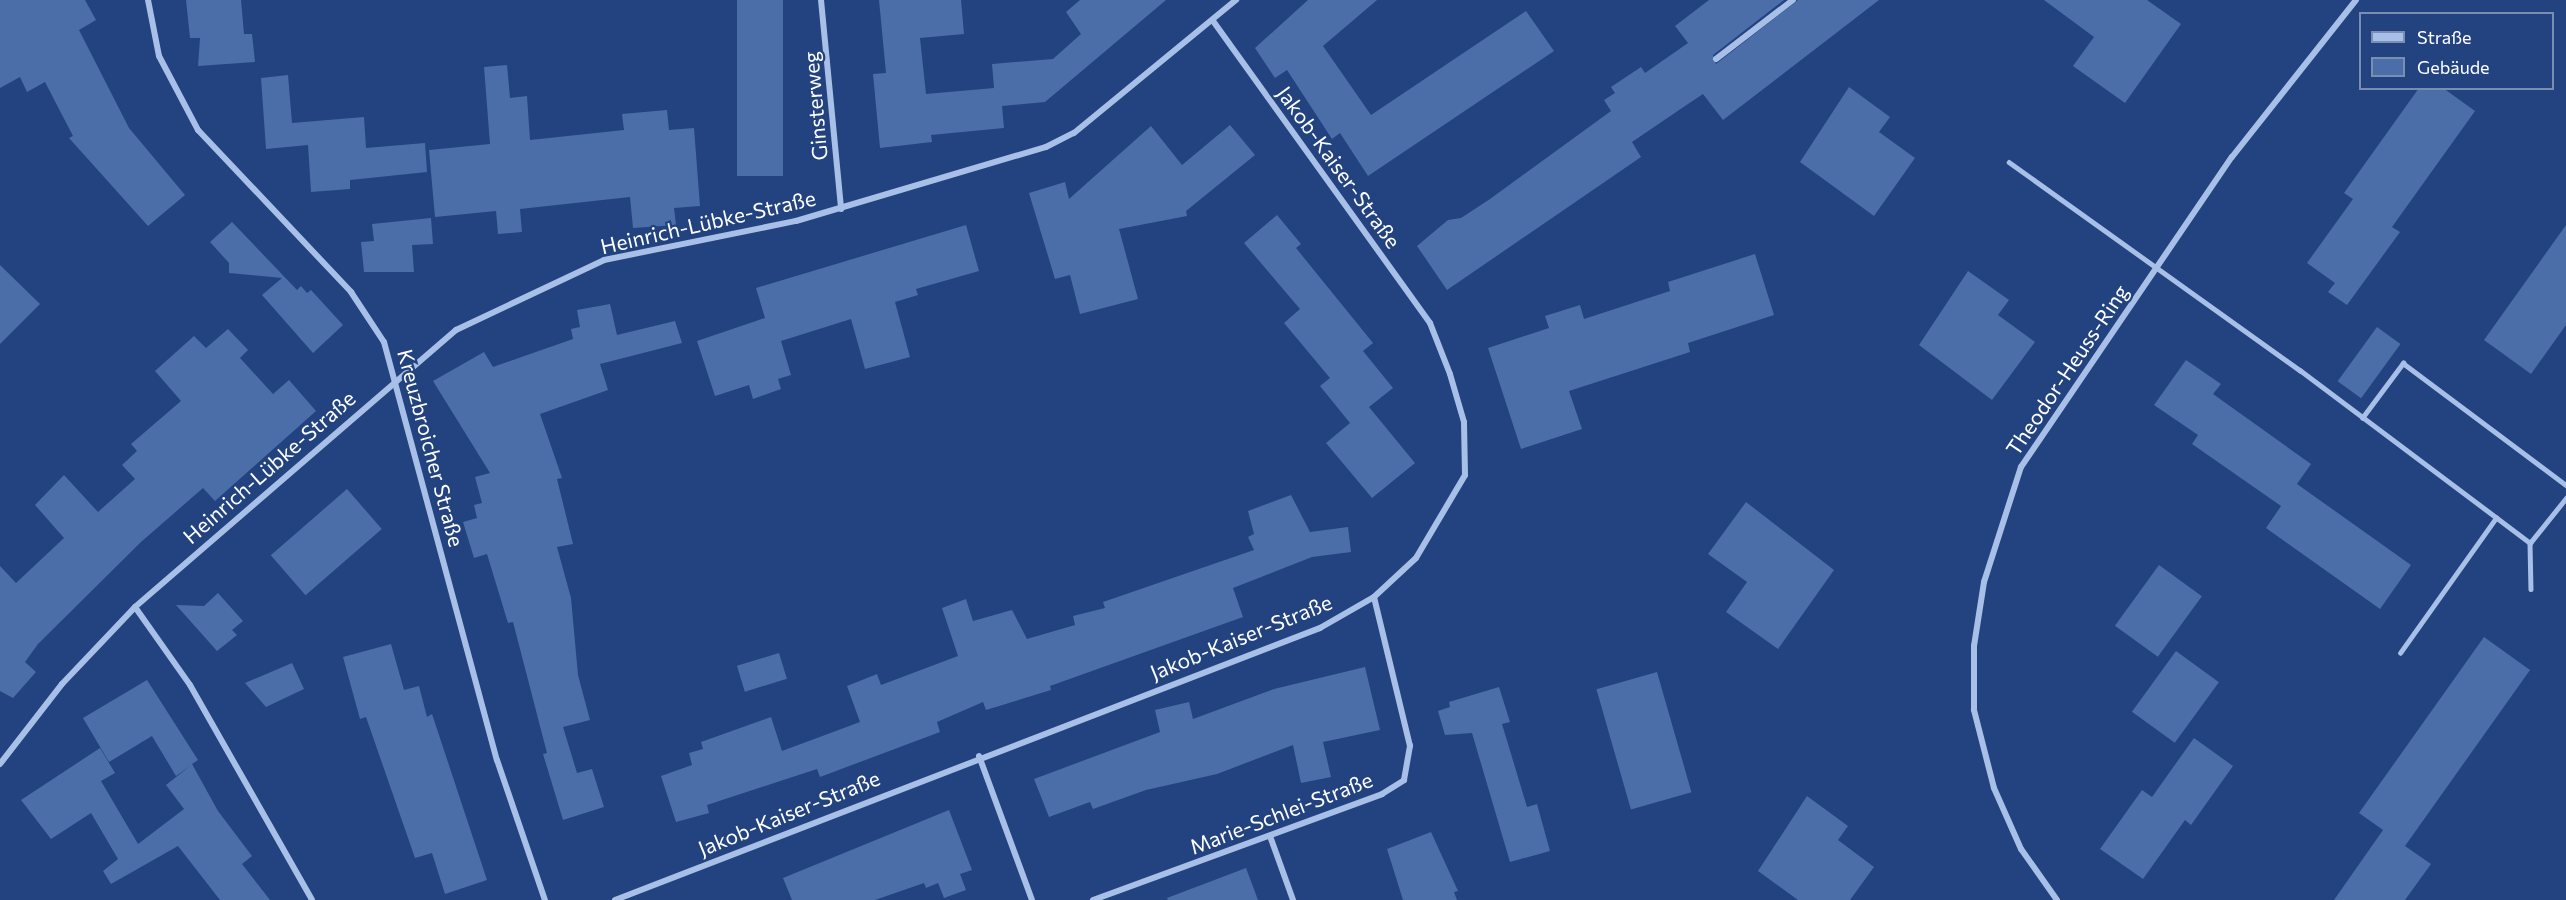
<!DOCTYPE html>
<html>
<head>
<meta charset="utf-8">
<style>
  body { margin:0 }
  #map { position:relative; width:2566px; height:900px; overflow:hidden; background:#22437f; font-family:Commissioner,sans-serif }
  div>[style] { position:absolute }
  [style*='--x'] { left:calc(var(--x)*1px); top:calc(var(--y)*1px); width:calc(var(--w)*1px); rotate:calc(var(--a)*1deg) }
  .building>* { inset:0; background:#4b6da8; transform-origin:0 0 }
  .service>* { height:4.5px; margin:-2.25px; padding:0 2.25px; transform-origin:2.25px; border-radius:2.25px; background:#a8bfe7 }
  .minor>* { height:6px; margin:-3px; padding:0 3px; transform-origin:3px; border-radius:3px; background:#a8bfe7 }
  span { translate:-50% -50%; white-space:nowrap; text-align:center; line-height:1.15; -webkit-text-stroke:4.5px #22437f; paint-order:stroke }
  .street-label { font-size:21px; color:#fff }
  .legend { position:absolute; left:2359px; top:12px; width:195px; height:78px; box-sizing:border-box; background:#22437f; border:2px solid #7a8eb2; margin:0; padding:8px 10px; list-style:none; font-size:18px; color:#fff }
  .legend li { display:flex; align-items:center; gap:12px; height:30px }
  .legend b { width:30px; border:2px solid #7a8eb2 }
</style>
</head>
<body>
<div id="map">
  <div class="building">
    <i style="clip-path:polygon(0 0,85px 0,96px 20px,79px 30px,129px 128px,185px 195px,148px 226px,69px 138px,73px 136px,45px 82px,27px 92px,20px 77px,0 88px)"></i>
    <i style="clip-path:polygon(186px 0,241px 0,244px 34px,252px 34px,255px 62px,198px 66px,200px 38px,190px 38px)"></i>
    <i style="left:737px;top:0;width:46px;height:176px"></i>
    <i style="clip-path:polygon(879px 0,961px 0,964px 34px,920px 38px,926px 94px,994px 88px,992px 64px,1053px 59px,1081px 34px,1066px 12px,1080px 0,1166px 0,1045px 102px,1002px 106px,1004px 128px,931px 135px,932px 142px,880px 148px,873px 74px,886px 73px)"></i>
    <i style="clip-path:polygon(1308px 0,1377px 0,1323px 46px,1371px 115px,1526px 11px,1554px 51px,1368px 176px,1340px 133px,1332px 139px,1287px 70px,1275px 78px,1255px 48px)"></i>
    <i style="clip-path:polygon(1709px 0,1784px 0,1713px 55px,1716px 64px,1798px 0,1879px 0,1723px 120px,1703px 94px,1685px 106px,1632px 142px,1641px 157px,1447px 290px,1417px 246px,1448px 220px,1461px 218px,1490px 199px,1611px 111px,1604px 100px,1615px 93px,1611px 87px,1641px 67px,1645px 73px,1688px 43px,1675px 26px)"></i>
    <i style="clip-path:polygon(2044px 0,2147px 0,2181px 24px,2125px 103px,2073px 66px,2094px 37px)"></i>
    <i style="clip-path:polygon(507px 65px,510px 98px,527px 96px,530px 140px,624px 130px,622px 114px,667px 110px,669px 130px,694px 128px,700px 206px,674px 208px,676px 225px,633px 228px,630px 197px,520px 209px,522px 232px,498px 234px,496px 211px,435px 217px,429px 150px,490px 144px,484px 67px)"></i>
    <i style="clip-path:polygon(288px 75px,292px 123px,364px 117px,366px 148px,425px 143px,427px 172px,350px 180px,350px 189px,311px 192px,308px 145px,266px 149px,261px 78px)"></i>
    <i style="clip-path:polygon(1849px 87px,1890px 117px,1879px 132px,1915px 158px,1874px 216px,1800px 162px)"></i>
    <i style="clip-path:polygon(2419px 88px,2443px 88px,2475px 111px,2392px 227px,2400px 232px,2347px 305px,2328px 292px,2335px 283px,2307px 263px,2353px 199px,2344px 193px)"></i>
    <i style="clip-path:polygon(1230px 125px,1255px 155px,1186px 211px,1187px 216px,1119px 229px,1138px 299px,1080px 314px,1070px 275px,1055px 279px,1029px 193px,1065px 182px,1069px 199px,1151px 126px,1182px 165px)"></i>
    <i style="clip-path:polygon(1277px 215px,1301px 244px,1296px 248px,1373px 343px,1363px 351px,1393px 388px,1369px 407px,1415px 463px,1372px 498px,1326px 443px,1350px 423px,1320px 386px,1330px 378px,1284px 323px,1300px 309px,1244px 243px)"></i>
    <i style="clip-path:polygon(431px 218px,433px 244px,412px 245px,414px 272px,364px 272px,361px 242px,374px 241px,372px 224px)"></i>
    <i style="clip-path:polygon(232px 222px,297px 290px,301px 286px,307px 293px,311px 290px,343px 325px,313px 353px,262px 295px,282px 278px,229px 273px,229px 263px,210px 242px)"></i>
    <i style="clip-path:polygon(966px 225px,979px 271px,916px 289px,918px 295px,895px 302px,910px 357px,865px 369px,851px 319px,781px 341px,791px 375px,778px 379px,781px 389px,753px 399px,749px 385px,715px 396px,697px 341px,765px 318px,756px 288px)"></i>
    <i style="clip-path:polygon(2566px 225px,2566px 325px,2531px 374px,2484px 340px)"></i>
    <i style="clip-path:polygon(1755px 254px,1774px 315px,1688px 343px,1690px 352px,1569px 391px,1582px 429px,1521px 449px,1488px 348px,1549px 328px,1545px 316px,1580px 305px,1584px 319px,1670px 291px,1668px 282px)"></i>
    <i style="clip-path:polygon(0 265px,40px 304px,0 344px)"></i>
    <i style="clip-path:polygon(1968px 271px,2009px 300px,1998px 315px,2035px 342px,1992px 400px,1919px 345px)"></i>
    <i style="clip-path:polygon(610px 304px,617px 335px,675px 321px,682px 343px,600px 364px,608px 390px,540px 414px,562px 478px,557px 479px,573px 544px,557px 547px,571px 598px,578px 675px,590px 720px,563px 727px,577px 773px,592px 769px,604px 807px,563px 820px,543px 754px,547px 753px,513px 622px,508px 623px,487px 554px,474px 558px,463px 522px,477px 518px,474px 505px,482px 503px,475px 477px,490px 473px,433px 381px,484px 352px,493px 367px,573px 339px,571px 329px,580px 327px,577px 310px)"></i>
    <i style="left:2377px;top:327px;width:29px;height:67px;rotate:36deg"></i>
    <i style="clip-path:polygon(228px 329px,248px 350px,240px 358px,273px 394px,289px 380px,316px 411px,215px 501px,203px 488px,141px 542px,38px 644px,25px 662px,36px 672px,13px 698px,0 691px,0 566px,16px 583px,64px 538px,35px 505px,64px 475px,98px 512px,135px 479px,122px 465px,137px 451px,131px 444px,181px 401px,155px 371px,194px 336px,206px 348px)"></i>
    <i style="clip-path:polygon(2186px 360px,2221px 384px,2213px 394px,2311px 464px,2297px 484px,2411px 565px,2380px 609px,2266px 528px,2281px 506px,2192px 444px,2198px 435px,2154px 405px)"></i>
    <i style="left:347px;top:489px;width:53px;height:101px;rotate:49deg"></i>
    <i style="clip-path:polygon(1291px 495px,1310px 532px,1348px 527px,1351px 552px,1312px 557px,1233px 588px,1243px 617px,1050px 686px,1051px 690px,986px 710px,983px 702px,937px 722px,940px 732px,820px 777px,817px 769px,707px 805px,709px 813px,676px 822px,661px 776px,692px 765px,689px 753px,703px 749px,701px 742px,771px 717px,782px 751px,860px 722px,847px 686px,877px 674px,881px 685px,958px 656px,942px 608px,966px 599px,973px 621px,1012px 610px,1027px 639px,1075px 625px,1073px 616px,1105px 608px,1103px 602px,1254px 550px,1248px 537px,1254px 534px,1248px 511px)"></i>
    <i style="clip-path:polygon(1746px 502px,1834px 570px,1778px 649px,1726px 612px,1747px 582px,1708px 554px)"></i>
    <i style="left:2159px;top:565px;width:53px;height:75px;rotate:36deg"></i>
    <i style="clip-path:polygon(218px 593px,243px 621px,232px 630px,237px 635px,217px 651px,176px 605px,204px 606px)"></i>
    <i style="clip-path:polygon(2484px 637px,2530px 670px,2405px 846px,2431px 864px,2405px 900px,2334px 900px,2383px 830px,2359px 813px)"></i>
    <i style="clip-path:polygon(391px 644px,404px 690px,419px 686px,427px 717px,432px 714px,487px 880px,445px 894px,432px 853px,415px 858px,366px 717px,360px 719px,343px 657px)"></i>
    <i style="left:2176px;top:651px;width:53px;height:75px;rotate:36deg"></i>
    <i style="left:779px;top:653px;width:27px;height:44px;rotate:73deg"></i>
    <i style="clip-path:polygon(292px 663px,304px 689px,266px 707px,245px 683px)"></i>
    <i style="clip-path:polygon(1365px 667px,1380px 730px,1323px 742px,1331px 777px,1301px 783px,1293px 745px,1217px 774px,1146px 790px,1093px 809px,1090px 802px,1049px 817px,1034px 779px,1160px 732px,1155px 710px,1189px 702px,1193px 719px,1274px 689px)"></i>
    <i style="left:1657px;top:672px;width:125px;height:63px;rotate:74deg"></i>
    <i style="clip-path:polygon(147px 680px,198px 760px,192px 764px,218px 811px,252px 856px,242px 864px,270px 900px,220px 900px,178px 846px,111px 884px,103px 871px,118px 859px,91px 813px,51px 839px,21px 800px,100px 748px,115px 773px,101px 781px,138px 844px,184px 809px,166px 785px,190px 766px,176px 776px,152px 736px,109px 762px,83px 718px)"></i>
    <i style="clip-path:polygon(1499px 687px,1510px 722px,1502px 724px,1527px 807px,1537px 804px,1550px 851px,1510px 862px,1472px 733px,1445px 735px,1438px 711px,1450px 707px,1449px 702px)"></i>
    <i style="clip-path:polygon(2194px 738px,2233px 766px,2191px 825px,2185px 820px,2143px 879px,2100px 849px,2142px 790px,2152px 797px)"></i>
    <i style="clip-path:polygon(1807px 796px,1848px 826px,1838px 840px,1874px 867px,1850px 900px,1798px 900px,1758px 871px)"></i>
    <i style="clip-path:polygon(949px 810px,972px 870px,960px 874px,966px 890px,944px 898px,938px 883px,926px 888px,924px 883px,875px 900px,792px 900px,783px 878px)"></i>
    <i style="clip-path:polygon(1431px 832px,1458px 891px,1454px 892px,1457px 900px,1403px 900px,1387px 849px)"></i>
    <i style="clip-path:polygon(1246px 868px,1258px 900px,1168px 900px,1167px 898px)"></i>
  </div>
  <div class="service">
    <i style="--x:2009;--y:162;--w:358;--a:35.6"></i>
    <i style="--x:2300;--y:370;--w:288;--a:36.9"></i>
    <i style="--x:2530;--y:543;--w:46;--a:88.8"></i>
    <i style="--x:2362;--y:418;--w:69;--a:-53.3"></i>
    <i style="--x:2403;--y:363;--w:204;--a:36.8"></i>
    <i style="--x:2530;--y:543;--w:58;--a:-51.3"></i>
    <i style="--x:2400;--y:653;--w:166;--a:-54.6"></i>
  </div>
  <div class="minor">
    <i style="--x:148;--y:0;--w:57;--a:78.9"></i>
    <i style="--x:159;--y:56;--w:84;--a:62.2"></i>
    <i style="--x:198;--y:130;--w:223;--a:46.6"></i>
    <i style="--x:351;--y:292;--w:60;--a:56.6"></i>
    <i style="--x:384;--y:342;--w:433;--a:74.9"></i>
    <i style="--x:497;--y:760;--w:148;--a:71.1"></i>
    <i style="--x:821;--y:0;--w:210;--a:84.5"></i>
    <i style="--x:1716;--y:59;--w:97;--a:-37.5"></i>
    <i style="--x:135;--y:607;--w:95;--a:54.8"></i>
    <i style="--x:190;--y:685;--w:247;--a:60.4"></i>
    <i style="--x:979;--y:756;--w:153;--a:69.8"></i>
    <i style="--x:0;--y:764;--w:101;--a:-52.2"></i>
    <i style="--x:62;--y:684;--w:106;--a:-46.5"></i>
    <i style="--x:135;--y:607;--w:424;--a:-40.8"></i>
    <i style="--x:456;--y:330;--w:164;--a:-25.3"></i>
    <i style="--x:604;--y:260;--w:196;--a:-11.5"></i>
    <i style="--x:796;--y:221;--w:261;--a:-16.5"></i>
    <i style="--x:1046;--y:147;--w:31;--a:-27"></i>
    <i style="--x:1074;--y:133;--w:210;--a:-39.4"></i>
    <i style="--x:1270;--y:836;--w:68;--a:70.2"></i>
    <i style="--x:615;--y:900;--w:756;--a:-21.1"></i>
    <i style="--x:1320;--y:628;--w:62;--a:-29.9"></i>
    <i style="--x:1374;--y:597;--w:57;--a:-42.9"></i>
    <i style="--x:1416;--y:558;--w:96;--a:-59.4"></i>
    <i style="--x:1465;--y:475;--w:53;--a:-91.1"></i>
    <i style="--x:1464;--y:422;--w:50;--a:-106.3"></i>
    <i style="--x:1450;--y:374;--w:55;--a:-111.4"></i>
    <i style="--x:1430;--y:323;--w:373;--a:-125.7"></i>
    <i style="--x:1093;--y:900;--w:308;--a:-20.1"></i>
    <i style="--x:1382;--y:794;--w:26;--a:-32"></i>
    <i style="--x:1404;--y:780;--w:35;--a:-80"></i>
    <i style="--x:1410;--y:746;--w:153;--a:-103.6"></i>
    <i style="--x:2057;--y:900;--w:62;--a:-125.2"></i>
    <i style="--x:2021;--y:849;--w:67;--a:-113.9"></i>
    <i style="--x:1994;--y:788;--w:81;--a:-104.4"></i>
    <i style="--x:1974;--y:710;--w:64;--a:-90"></i>
    <i style="--x:1974;--y:646;--w:65;--a:-81.1"></i>
    <i style="--x:1984;--y:582;--w:121;--a:-72.2"></i>
    <i style="--x:2021;--y:467;--w:375;--a:-55.8"></i>
    <i style="--x:2232;--y:157;--w:200;--a:-51.7"></i>
  </div>
  <div class="street-label">
    <span style="left:815px;top:106px;rotate:-95deg">Ginsterweg</span>
    <span style="left:1339px;top:167px;rotate:54deg">Jakob-Kaiser-Straße</span>
    <span style="left:708px;top:222px;rotate:-13deg">Heinrich-Lübke-Straße</span>
    <span style="left:2067px;top:370px;rotate:-56deg">Theodor-Heuss-Ring</span>
    <span style="left:431px;top:448px;rotate:75deg">Kreuzbroicher Straße</span>
    <span style="left:269px;top:467px;rotate:-41deg">Heinrich-Lübke-Straße</span>
    <span style="left:1241px;top:637px;rotate:-22deg">Jakob-Kaiser-Straße</span>
    <span style="left:789px;top:813px;rotate:-22deg">Jakob-Kaiser-Straße</span>
    <span style="left:1281px;top:813px;rotate:-21deg">Marie-Schlei-Straße</span>
  </div>
  <ul class="legend">
  <li><b style="height:8px;background:#a8bfe7"></b>Straße</li>
  <li><b style="height:16px;background:#4b6da8"></b>Gebäude</li>
  </ul>
</div>
</body>
</html>
